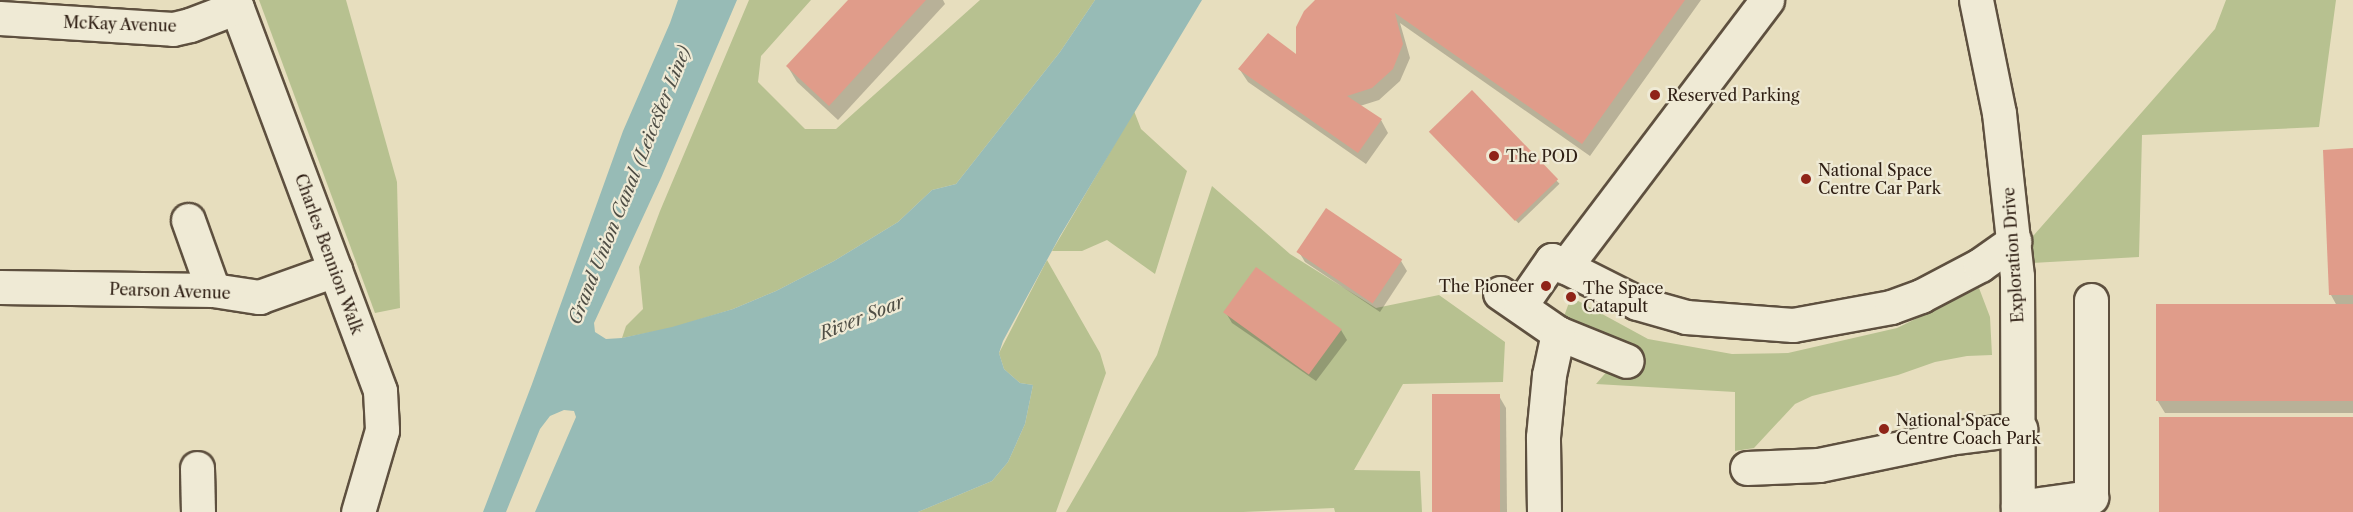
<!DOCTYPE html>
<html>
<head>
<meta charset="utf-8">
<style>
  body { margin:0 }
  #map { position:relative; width:2353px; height:512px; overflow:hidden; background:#e7debe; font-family:"Libre Caslon Text",serif }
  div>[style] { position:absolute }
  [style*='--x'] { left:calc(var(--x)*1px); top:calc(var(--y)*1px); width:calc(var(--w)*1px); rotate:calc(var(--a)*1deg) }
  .green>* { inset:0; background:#b7c190 }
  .water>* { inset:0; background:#97bbb6 }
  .shadow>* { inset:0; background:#0003; transform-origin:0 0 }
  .building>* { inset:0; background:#e09c8a; transform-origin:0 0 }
  .roads { filter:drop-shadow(2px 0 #5e503f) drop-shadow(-2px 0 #5e503f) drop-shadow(0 2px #5e503f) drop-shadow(0 -2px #5e503f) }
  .minor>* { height:33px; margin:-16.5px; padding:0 16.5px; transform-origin:16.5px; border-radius:16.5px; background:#efead5 }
  .dots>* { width:16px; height:16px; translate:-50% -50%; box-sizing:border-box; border:3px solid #efead5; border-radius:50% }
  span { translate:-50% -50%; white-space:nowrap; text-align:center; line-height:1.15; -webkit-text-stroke:4.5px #efead5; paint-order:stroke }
  .street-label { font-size:16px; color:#302015 }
  .poi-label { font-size:16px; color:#302015 }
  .left { translate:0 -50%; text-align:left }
  .right { translate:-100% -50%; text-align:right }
  .water-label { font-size:18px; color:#4f4e45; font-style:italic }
</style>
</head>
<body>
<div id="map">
  <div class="green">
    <i style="clip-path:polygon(259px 0,346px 0,397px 182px,400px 308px,375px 313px)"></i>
    <i style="clip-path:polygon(749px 0,811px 0,761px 56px,758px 82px,805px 129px,836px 129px,980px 0,1095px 0,1060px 52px,956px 184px,932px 190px,898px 222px,834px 261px,776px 291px,733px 309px,672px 328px,622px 338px,626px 326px,643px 309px,639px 267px,660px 211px)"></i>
    <i style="clip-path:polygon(2226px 0,2336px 0,2319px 127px,2142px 135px,2139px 257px,2030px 263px,2026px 244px,2215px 29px)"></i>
    <i style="clip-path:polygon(1134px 111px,1141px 129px,1187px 171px,1155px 274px,1107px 240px,1082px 251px,1052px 251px)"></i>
    <i style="clip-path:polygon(1212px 186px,1290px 254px,1376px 308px,1439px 295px,1505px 342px,1503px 382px,1403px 384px,1354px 470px,1420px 471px,1422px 512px,1335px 512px,1334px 508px,1243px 512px,1066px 512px,1157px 355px)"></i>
    <i style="clip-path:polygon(1047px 260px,1100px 353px,1106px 373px,1056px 512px,918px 512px,992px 481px,1008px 462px,1025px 424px,1033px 385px,1020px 383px,1004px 369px,999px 353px)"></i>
    <i style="clip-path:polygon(1979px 288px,1990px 317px,1992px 355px,1967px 356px,1935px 362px,1898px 375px,1812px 396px,1795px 404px,1754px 448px,1735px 451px,1735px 392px,1596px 384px,1628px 347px,1558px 333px,1571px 297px,1648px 339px,1732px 354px,1788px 353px,1897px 328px)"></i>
  </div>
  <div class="water">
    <i style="clip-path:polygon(678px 0,737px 0,661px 178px,594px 323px,595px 332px,606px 339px,622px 338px,672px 327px,733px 309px,776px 291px,834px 261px,898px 222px,932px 190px,956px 184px,1060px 52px,1095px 0,1202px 0,1060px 236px,1003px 341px,999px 353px,1004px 369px,1020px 383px,1033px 385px,1025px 424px,1008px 462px,992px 481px,918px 512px,535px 512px,576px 417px,574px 411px,564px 410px,550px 416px,540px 429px,506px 512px,483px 512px,532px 384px,623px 131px,670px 23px)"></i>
  </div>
  <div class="shadow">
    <i style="clip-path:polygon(850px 0,943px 0,945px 4px,838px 120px,797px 82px,788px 67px)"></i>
    <i style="clip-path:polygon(1317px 0,1701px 0,1590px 156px,1400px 23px,1410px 58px,1400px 81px,1379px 100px,1360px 106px,1381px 120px,1388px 133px,1366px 164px,1248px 82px,1240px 70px,1297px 57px)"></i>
    <i style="left:1472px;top:93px;width:126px;height:57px;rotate:46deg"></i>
    <i style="clip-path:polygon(2353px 150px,2353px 413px,2165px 413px,2157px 400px,2337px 306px,2331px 295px)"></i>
    <i style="clip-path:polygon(1299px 252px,1401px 261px,1407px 271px,1380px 312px,1305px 262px)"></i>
    <i style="clip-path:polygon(1226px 313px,1341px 330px,1347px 340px,1316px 381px,1232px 323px)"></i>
    <i style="clip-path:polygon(1499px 396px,1506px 408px,1507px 512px,1435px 512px)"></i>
  </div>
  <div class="building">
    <i style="clip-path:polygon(848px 0,926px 0,829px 106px,786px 66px)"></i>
    <i style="clip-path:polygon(1315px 0,1685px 0,1582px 144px,1395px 13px,1403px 44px,1393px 69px,1372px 88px,1347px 96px,1382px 119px,1358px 153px,1238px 69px,1268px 33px,1296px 54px,1296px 27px,1304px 11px)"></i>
    <i style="left:1472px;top:90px;width:124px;height:60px;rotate:46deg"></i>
    <i style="clip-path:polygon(2353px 148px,2353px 295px,2329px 295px,2323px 150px)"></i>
    <i style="left:1326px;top:208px;width:92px;height:53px;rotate:34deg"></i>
    <i style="left:1256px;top:267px;width:106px;height:56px;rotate:36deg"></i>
    <i style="left:2156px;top:304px;width:197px;height:97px"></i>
    <i style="left:1500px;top:394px;width:118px;height:68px;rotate:90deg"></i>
    <i style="left:2353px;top:417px;width:95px;height:194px;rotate:90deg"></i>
  </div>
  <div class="roads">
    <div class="minor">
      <i style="--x:234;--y:0;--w:417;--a:69.5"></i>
      <i style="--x:380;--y:391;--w:39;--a:87"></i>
      <i style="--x:382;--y:430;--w:85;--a:106.3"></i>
      <i style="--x:1976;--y:0;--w:115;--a:78.5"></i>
      <i style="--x:1999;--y:113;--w:164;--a:83.7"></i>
      <i style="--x:2017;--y:276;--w:236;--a:89.8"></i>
      <i style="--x:0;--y:18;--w:173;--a:3.6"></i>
      <i style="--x:173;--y:29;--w:17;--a:-13"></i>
      <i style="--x:190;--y:25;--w:50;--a:-21"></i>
      <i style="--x:188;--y:220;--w:74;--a:70.3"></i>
      <i style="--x:1565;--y:267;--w:335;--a:-52.9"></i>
      <i style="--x:0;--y:287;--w:213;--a:0.8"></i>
      <i style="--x:213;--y:290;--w:47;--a:8.7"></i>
      <i style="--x:259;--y:297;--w:81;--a:-19.6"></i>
      <i style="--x:1500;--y:293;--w:70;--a:34.6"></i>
      <i style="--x:1558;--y:333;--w:74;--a:22.1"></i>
      <i style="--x:1520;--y:306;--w:56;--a:-55.2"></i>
      <i style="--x:1552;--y:260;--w:95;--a:26.8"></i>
      <i style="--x:1637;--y:303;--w:51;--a:15.9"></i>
      <i style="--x:1686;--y:317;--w:107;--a:4.3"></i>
      <i style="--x:1793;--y:325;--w:100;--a:-10.4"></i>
      <i style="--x:1891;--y:307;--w:32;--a:-20"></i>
      <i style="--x:1921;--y:296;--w:67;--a:-27.7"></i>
      <i style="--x:1980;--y:265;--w:42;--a:-35.2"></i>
      <i style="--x:197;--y:468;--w:44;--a:88.7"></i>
      <i style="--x:1747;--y:468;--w:72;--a:-2.4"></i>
      <i style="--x:1819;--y:465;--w:133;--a:-11.7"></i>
      <i style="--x:1949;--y:438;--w:72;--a:-7.2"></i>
      <i style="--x:2018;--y:507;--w:74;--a:-7.8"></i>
      <i style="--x:2091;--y:497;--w:197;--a:-90"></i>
      <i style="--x:1544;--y:512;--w:75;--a:-90.8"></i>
      <i style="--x:1543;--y:437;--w:62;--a:-84.5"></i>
      <i style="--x:1549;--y:375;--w:43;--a:-77.9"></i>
    </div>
  </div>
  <div class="dots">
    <i style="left:1655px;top:95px;background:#8f2418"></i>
    <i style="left:1494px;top:156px;background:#8f2418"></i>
    <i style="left:1806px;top:179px;background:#8f2418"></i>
    <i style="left:1546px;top:286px;background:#8f2418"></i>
    <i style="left:1571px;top:297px;background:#8f2418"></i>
    <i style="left:1884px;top:429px;background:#8f2418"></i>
  </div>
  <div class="street-label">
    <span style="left:120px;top:24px;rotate:2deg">McKay Avenue</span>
    <span style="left:329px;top:254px;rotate:70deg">Charles Bennion Walk</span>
    <span style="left:2013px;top:255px;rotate:-94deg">Exploration Drive</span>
    <span style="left:170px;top:291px;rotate:2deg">Pearson Avenue</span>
  </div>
  <div class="poi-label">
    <span class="left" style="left:1667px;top:95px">Reserved Parking</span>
    <span class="left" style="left:1506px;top:156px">The POD</span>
    <span class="left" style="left:1818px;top:179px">National Space<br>Centre Car Park</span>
    <span class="right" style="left:1534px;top:286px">The Pioneer</span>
    <span class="left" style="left:1583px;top:297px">The Space<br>Catapult</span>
    <span class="left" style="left:1896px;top:429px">National Space<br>Centre Coach Park</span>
  </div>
  <div class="water-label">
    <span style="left:630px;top:185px;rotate:-68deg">Grand Union Canal (Leicester Line)</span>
    <span style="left:862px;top:318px;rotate:-22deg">River Soar</span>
  </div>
</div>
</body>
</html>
